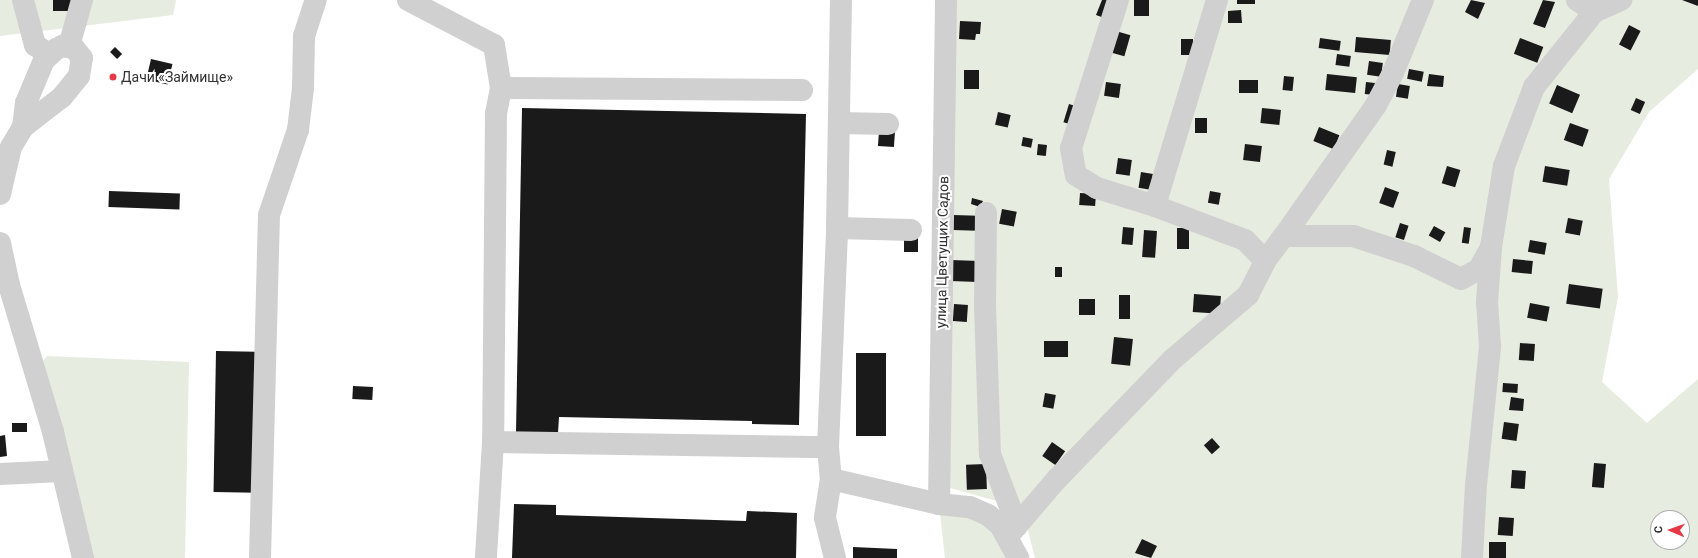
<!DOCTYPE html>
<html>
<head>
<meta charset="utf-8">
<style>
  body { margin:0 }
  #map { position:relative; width:1698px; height:558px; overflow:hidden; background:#fff; font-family:Roboto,sans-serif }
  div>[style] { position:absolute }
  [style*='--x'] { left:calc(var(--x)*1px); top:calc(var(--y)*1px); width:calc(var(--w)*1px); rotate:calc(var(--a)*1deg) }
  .green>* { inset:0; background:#e6ecdf }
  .building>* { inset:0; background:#1a1a1a; transform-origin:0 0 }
  .minor>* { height:22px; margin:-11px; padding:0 11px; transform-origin:11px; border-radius:11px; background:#d0d0d0 }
  .dots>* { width:11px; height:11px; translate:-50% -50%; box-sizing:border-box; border:2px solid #fff; border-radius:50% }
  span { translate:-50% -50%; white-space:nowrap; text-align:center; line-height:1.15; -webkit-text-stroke:4px #fff; paint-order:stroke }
  .poi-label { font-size:14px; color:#333 }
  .left { translate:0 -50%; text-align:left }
  .street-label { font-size:14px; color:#333 }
  .north { position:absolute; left:1650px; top:510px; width:40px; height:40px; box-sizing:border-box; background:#fff; border:1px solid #adadad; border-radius:50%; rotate:272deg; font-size:11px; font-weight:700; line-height:16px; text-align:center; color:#333 }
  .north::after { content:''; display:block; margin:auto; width:14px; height:18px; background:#e63946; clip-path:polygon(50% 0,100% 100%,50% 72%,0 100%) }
</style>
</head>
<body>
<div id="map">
  <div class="green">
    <i style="clip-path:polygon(0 0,176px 0,173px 15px,0 36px)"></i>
    <i style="clip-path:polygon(evenodd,946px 0,1698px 0,1698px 69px,1649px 112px,1609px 179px,1618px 297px,1602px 382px,1647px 423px,1698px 379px,1698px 558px,1035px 558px,1022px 508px,936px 484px,946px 0,1658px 518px,1682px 518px,1682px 542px,1658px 542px,1658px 518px)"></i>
    <i style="clip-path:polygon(47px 356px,189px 362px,185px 558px,83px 558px,34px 372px)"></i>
    <i style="clip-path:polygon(939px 504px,988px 515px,1018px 558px,945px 558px)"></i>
  </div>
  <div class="building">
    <i style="left:53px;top:0;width:18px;height:11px"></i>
    <i style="clip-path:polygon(1102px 0,1115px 0,1107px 19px,1096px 15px)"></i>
    <i style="left:1134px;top:0;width:15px;height:16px"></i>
    <i style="left:1237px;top:0;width:18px;height:4px"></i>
    <i style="clip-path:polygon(1471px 0,1485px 3px,1478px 19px,1465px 12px)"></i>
    <i style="clip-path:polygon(1543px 0,1555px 2px,1545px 28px,1533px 24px)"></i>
    <i style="clip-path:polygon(1682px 0,1698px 0,1698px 6px)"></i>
    <i style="clip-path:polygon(1241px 10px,1242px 23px,1228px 23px,1228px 11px)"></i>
    <i style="clip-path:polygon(960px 21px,981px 22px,980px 34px,976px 34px,975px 40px,959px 39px)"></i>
    <i style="left:1629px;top:25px;width:13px;height:22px;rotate:27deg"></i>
    <i style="left:1116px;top:31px;width:15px;height:22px;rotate:16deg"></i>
    <i style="left:1356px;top:37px;width:35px;height:15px;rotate:5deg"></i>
    <i style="left:1320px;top:38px;width:21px;height:10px;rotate:8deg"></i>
    <i style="left:1520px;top:38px;width:25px;height:17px;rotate:21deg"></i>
    <i style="left:1181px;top:39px;width:12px;height:16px"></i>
    <i style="left:115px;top:47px;width:10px;height:7px;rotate:45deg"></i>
    <i style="left:1337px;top:54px;width:14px;height:11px;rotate:8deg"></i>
    <i style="left:151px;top:59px;width:22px;height:21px;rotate:13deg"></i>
    <i style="left:1369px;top:61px;width:14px;height:14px;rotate:8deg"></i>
    <i style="left:1409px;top:69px;width:15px;height:10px;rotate:11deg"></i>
    <i style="left:964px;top:70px;width:15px;height:19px"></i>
    <i style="left:1327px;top:74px;width:30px;height:16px;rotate:6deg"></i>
    <i style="clip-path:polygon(1429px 74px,1444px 76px,1443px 87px,1427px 86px)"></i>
    <i style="left:1284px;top:76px;width:10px;height:14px;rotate:6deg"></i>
    <i style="left:1239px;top:80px;width:19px;height:13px"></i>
    <i style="left:1106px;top:82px;width:15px;height:14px;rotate:8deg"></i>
    <i style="left:1366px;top:82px;width:9px;height:12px;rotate:6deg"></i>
    <i style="left:1398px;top:84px;width:12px;height:13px;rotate:9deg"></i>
    <i style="left:1557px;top:85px;width:25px;height:20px;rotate:23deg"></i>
    <i style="left:1636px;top:98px;width:10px;height:13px;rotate:24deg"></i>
    <i style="left:1069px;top:104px;width:10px;height:19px;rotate:17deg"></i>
    <i style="clip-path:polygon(522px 108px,806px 114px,799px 425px,752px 424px,752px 421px,559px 417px,558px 433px,516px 432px)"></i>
    <i style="left:1262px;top:108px;width:19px;height:15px;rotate:6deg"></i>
    <i style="left:998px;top:112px;width:13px;height:13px;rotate:13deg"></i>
    <i style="left:1195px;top:118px;width:12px;height:15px"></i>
    <i style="left:1570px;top:123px;width:20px;height:18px;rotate:20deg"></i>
    <i style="left:1319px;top:127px;width:22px;height:15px;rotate:22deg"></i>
    <i style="left:879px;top:131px;width:16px;height:15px;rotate:4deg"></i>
    <i style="left:1023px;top:137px;width:10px;height:9px;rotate:11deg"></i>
    <i style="left:1038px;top:144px;width:9px;height:11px;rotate:6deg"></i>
    <i style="left:1245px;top:144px;width:17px;height:16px;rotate:7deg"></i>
    <i style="left:1387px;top:150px;width:9px;height:15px;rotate:13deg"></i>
    <i style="left:1118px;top:158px;width:14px;height:16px;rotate:8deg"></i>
    <i style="left:1447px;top:166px;width:14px;height:18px;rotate:17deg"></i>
    <i style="left:1545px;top:166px;width:25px;height:16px;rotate:9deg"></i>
    <i style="left:1141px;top:172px;width:12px;height:16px;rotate:9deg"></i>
    <i style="left:1385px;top:187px;width:15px;height:17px;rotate:20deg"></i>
    <i style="left:109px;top:191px;width:71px;height:16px;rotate:2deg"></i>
    <i style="left:1210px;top:191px;width:11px;height:12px;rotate:10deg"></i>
    <i style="left:1080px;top:193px;width:16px;height:12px;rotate:4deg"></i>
    <i style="clip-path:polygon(972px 198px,983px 201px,980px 207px,971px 204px)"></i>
    <i style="left:1002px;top:209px;width:15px;height:15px;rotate:11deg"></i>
    <i style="left:953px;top:215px;width:25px;height:15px;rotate:2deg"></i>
    <i style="left:1568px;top:218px;width:15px;height:15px;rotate:11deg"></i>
    <i style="left:1400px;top:223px;width:9px;height:15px;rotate:18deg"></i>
    <i style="left:1434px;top:226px;width:13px;height:11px;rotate:29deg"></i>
    <i style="left:1123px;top:227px;width:11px;height:17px;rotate:5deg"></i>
    <i style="left:1464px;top:227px;width:7px;height:16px;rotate:8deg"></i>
    <i style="left:1177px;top:228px;width:12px;height:21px"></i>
    <i style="left:1144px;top:230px;width:13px;height:27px;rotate:4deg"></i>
    <i style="left:904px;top:238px;width:14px;height:14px"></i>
    <i style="left:1530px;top:240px;width:17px;height:12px;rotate:10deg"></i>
    <i style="left:1513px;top:259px;width:20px;height:13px;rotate:6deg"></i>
    <i style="left:951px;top:260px;width:28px;height:21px;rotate:2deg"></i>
    <i style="left:1055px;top:267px;width:7px;height:10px"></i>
    <i style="left:1569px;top:284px;width:34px;height:20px;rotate:8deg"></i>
    <i style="left:1194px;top:294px;width:27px;height:18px;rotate:4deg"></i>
    <i style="left:1119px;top:295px;width:11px;height:24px"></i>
    <i style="left:1079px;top:299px;width:16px;height:16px"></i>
    <i style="left:1530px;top:303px;width:20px;height:15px;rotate:11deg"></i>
    <i style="left:954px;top:304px;width:14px;height:17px;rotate:4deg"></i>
    <i style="left:1114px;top:337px;width:19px;height:27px;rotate:6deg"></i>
    <i style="left:1044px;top:341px;width:24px;height:16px"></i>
    <i style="left:1520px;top:343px;width:15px;height:17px;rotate:4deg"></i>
    <i style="left:216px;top:351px;width:44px;height:141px;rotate:1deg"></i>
    <i style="left:856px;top:353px;width:30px;height:83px"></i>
    <i style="left:1503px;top:383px;width:15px;height:9px;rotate:4deg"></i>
    <i style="left:353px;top:386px;width:20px;height:13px;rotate:3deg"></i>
    <i style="left:1045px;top:393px;width:11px;height:14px;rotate:10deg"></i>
    <i style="clip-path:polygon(1511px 397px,1524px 399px,1523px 411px,1509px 410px)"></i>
    <i style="left:1504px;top:422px;width:15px;height:17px;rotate:8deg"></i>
    <i style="left:12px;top:423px;width:15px;height:9px"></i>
    <i style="clip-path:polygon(5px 435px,7px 456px,0 457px,0 436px)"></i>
    <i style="left:1212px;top:438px;width:12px;height:11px;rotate:48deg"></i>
    <i style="left:1052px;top:442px;width:16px;height:17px;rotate:35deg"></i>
    <i style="left:1594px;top:463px;width:12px;height:24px;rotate:5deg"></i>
    <i style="left:986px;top:464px;width:25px;height:20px;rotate:88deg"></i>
    <i style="left:1512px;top:470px;width:14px;height:18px;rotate:4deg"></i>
    <i style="clip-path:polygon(514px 504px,556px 505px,556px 515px,746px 521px,747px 511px,797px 513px,796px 558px,512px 558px)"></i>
    <i style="left:1499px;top:517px;width:15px;height:18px;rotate:4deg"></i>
    <i style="clip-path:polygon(1142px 539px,1157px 546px,1151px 558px,1135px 553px)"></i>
    <i style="left:1489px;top:542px;width:17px;height:16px"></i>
    <i style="clip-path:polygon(853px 547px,897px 549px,897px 558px,853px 558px)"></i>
  </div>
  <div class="minor">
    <i style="--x:23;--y:0;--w:47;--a:75.1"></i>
    <i style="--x:35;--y:45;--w:17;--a:33"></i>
    <i style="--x:408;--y:0;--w:97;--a:27.6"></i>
    <i style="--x:494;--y:45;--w:44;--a:80.8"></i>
    <i style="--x:501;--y:88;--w:25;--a:101"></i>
    <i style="--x:496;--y:113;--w:329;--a:90.5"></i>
    <i style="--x:493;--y:442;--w:116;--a:93.5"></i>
    <i style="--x:1118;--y:0;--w:155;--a:107.6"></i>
    <i style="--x:1071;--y:148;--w:27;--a:80"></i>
    <i style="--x:1076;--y:175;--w:25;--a:32"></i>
    <i style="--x:1097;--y:188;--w:61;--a:17.2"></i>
    <i style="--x:1217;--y:0;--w:215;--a:106.8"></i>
    <i style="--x:1155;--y:206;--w:96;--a:20.7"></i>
    <i style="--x:1245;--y:240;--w:29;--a:46"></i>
    <i style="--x:1577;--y:0;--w:21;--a:35"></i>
    <i style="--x:69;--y:46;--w:48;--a:-74.2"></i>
    <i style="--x:501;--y:88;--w:301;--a:0.4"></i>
    <i style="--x:839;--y:123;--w:49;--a:1.2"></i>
    <i style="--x:0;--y:194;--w:48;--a:-76.8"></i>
    <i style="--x:11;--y:147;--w:23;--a:-59"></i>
    <i style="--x:23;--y:127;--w:49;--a:-37.6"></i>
    <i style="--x:62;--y:97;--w:27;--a:-51"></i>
    <i style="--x:79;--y:76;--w:18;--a:-81"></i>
    <i style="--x:82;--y:58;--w:13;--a:-129"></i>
    <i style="--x:74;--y:48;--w:12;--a:-171"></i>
    <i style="--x:62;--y:46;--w:7;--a:153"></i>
    <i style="--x:56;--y:49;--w:16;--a:137"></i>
    <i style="--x:44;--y:60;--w:47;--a:112.7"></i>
    <i style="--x:26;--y:103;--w:24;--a:97"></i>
    <i style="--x:986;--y:213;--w:92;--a:90.6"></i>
    <i style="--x:985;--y:305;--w:149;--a:88.1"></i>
    <i style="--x:990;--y:454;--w:77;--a:69.4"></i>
    <i style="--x:837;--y:228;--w:74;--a:1.5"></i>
    <i style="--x:1284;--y:236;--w:160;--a:-54.9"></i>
    <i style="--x:1376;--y:105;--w:36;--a:-62"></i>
    <i style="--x:1393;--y:73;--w:79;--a:-67.7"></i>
    <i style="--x:0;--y:243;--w:43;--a:77.9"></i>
    <i style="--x:9;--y:285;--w:153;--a:73.3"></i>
    <i style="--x:53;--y:432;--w:130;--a:76.6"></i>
    <i style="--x:493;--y:442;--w:335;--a:0.9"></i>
    <i style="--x:828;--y:447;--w:219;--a:-87.6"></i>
    <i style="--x:837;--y:228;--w:228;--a:-89"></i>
    <i style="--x:828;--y:447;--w:32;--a:85"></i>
    <i style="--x:831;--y:479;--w:39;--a:99"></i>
    <i style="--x:825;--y:518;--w:41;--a:76"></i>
    <i style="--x:0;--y:474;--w:62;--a:-2.8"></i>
    <i style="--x:831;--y:479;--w:111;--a:13"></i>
    <i style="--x:939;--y:504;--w:31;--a:6"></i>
    <i style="--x:970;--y:507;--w:20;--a:24"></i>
    <i style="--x:988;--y:515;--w:16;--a:40"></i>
    <i style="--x:1000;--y:525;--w:38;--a:61"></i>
    <i style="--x:939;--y:504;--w:504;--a:-89.2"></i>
    <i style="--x:1008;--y:536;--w:74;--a:-49.4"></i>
    <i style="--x:1056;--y:480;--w:168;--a:-46"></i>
    <i style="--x:1173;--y:359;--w:99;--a:-40.5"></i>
    <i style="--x:1248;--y:295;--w:38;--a:-63"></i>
    <i style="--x:1265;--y:261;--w:31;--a:-53"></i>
    <i style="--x:1284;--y:236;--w:69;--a:0"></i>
    <i style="--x:1353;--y:236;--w:64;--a:18.2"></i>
    <i style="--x:1414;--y:256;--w:52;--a:26.1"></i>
    <i style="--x:1461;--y:279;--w:21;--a:-29"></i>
    <i style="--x:1479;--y:269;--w:25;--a:-61"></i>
    <i style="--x:260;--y:558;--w:343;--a:-88.5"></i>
    <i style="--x:269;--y:215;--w:90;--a:-71.2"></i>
    <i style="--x:298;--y:130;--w:42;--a:-83.2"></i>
    <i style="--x:303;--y:88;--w:52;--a:-88.9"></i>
    <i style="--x:304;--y:36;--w:38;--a:-72"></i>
    <i style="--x:1472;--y:558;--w:73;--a:-86.9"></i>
    <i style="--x:1476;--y:485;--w:140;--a:-84.2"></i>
    <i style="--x:1490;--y:346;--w:44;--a:-93.9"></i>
    <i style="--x:1487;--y:302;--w:55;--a:-85.8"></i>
    <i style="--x:1491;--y:247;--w:82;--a:-80.9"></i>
    <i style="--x:1504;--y:166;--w:85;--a:-69.2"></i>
    <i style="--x:1534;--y:87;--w:96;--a:-51.3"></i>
    <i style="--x:1594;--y:12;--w:30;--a:-24"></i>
  </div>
  <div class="dots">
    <i style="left:113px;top:77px;background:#e63946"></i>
  </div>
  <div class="poi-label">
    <span class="left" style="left:121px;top:77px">Дачи «Займище»</span>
  </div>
  <div class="street-label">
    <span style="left:942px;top:252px;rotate:-89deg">улица Цветущих Садов</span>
  </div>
  <div class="north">С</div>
</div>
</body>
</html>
